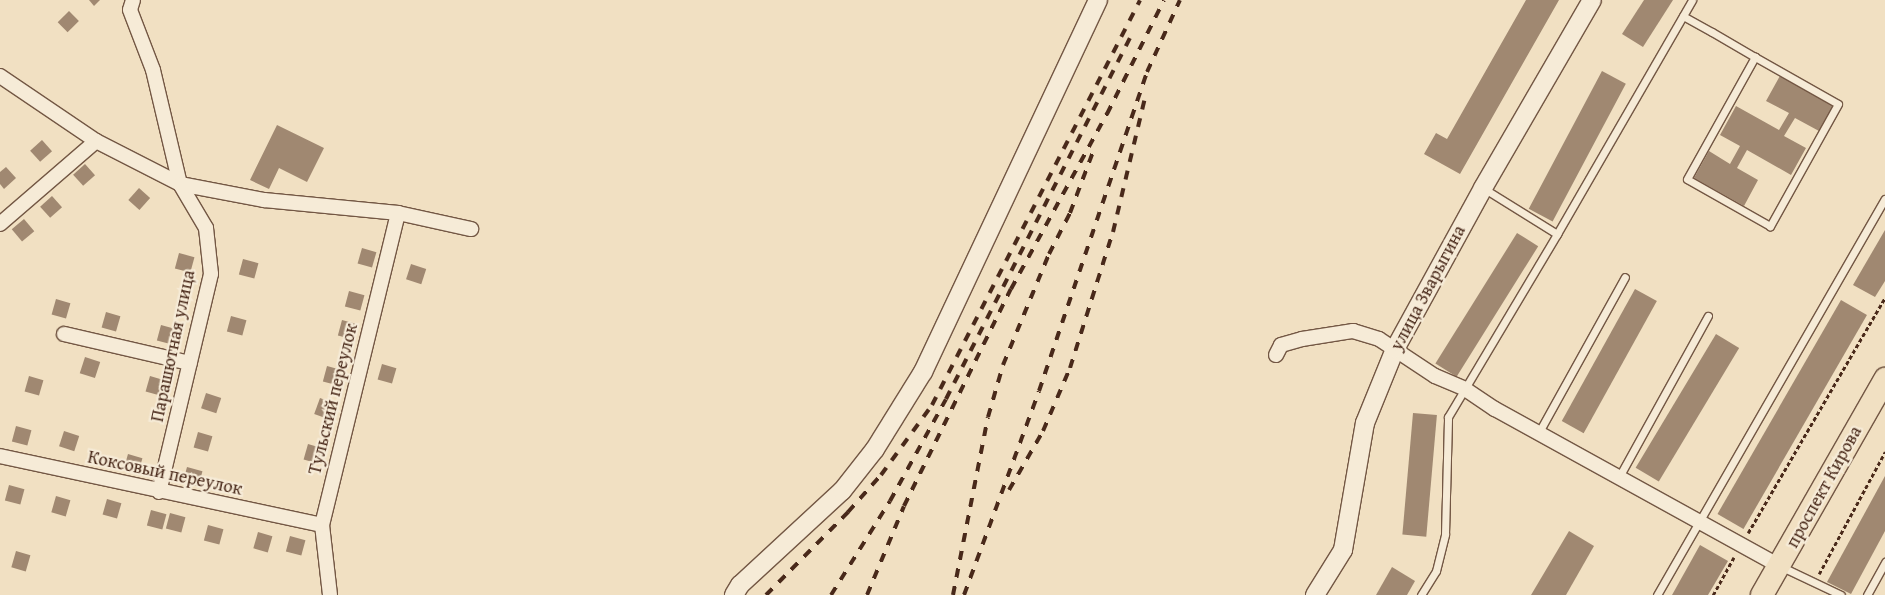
<!DOCTYPE html>
<html>
<head>
<meta charset="utf-8">
<style>
  body { margin:0 }
  #map { position:relative; width:1885px; height:595px; overflow:hidden; background:#f1e0c2; font-family:"Gentium Book Plus",serif }
  div>[style] { position:absolute }
  [style*='--x'] { left:calc(var(--x)*1px); top:calc(var(--y)*1px); width:calc(var(--w)*1px); rotate:calc(var(--a)*1deg) }
  .building>* { inset:0; background:#a08871; transform-origin:0 0 }
  .path>* { height:2.5px; margin-top:-1.25px; transform-origin:0; background:repeating-linear-gradient(90deg,#49291a 0 4px,transparent 0 6.5px) }
  .roads { filter:drop-shadow(1px 0 #735744) drop-shadow(-1px 0 #735744) drop-shadow(0 1px #735744) drop-shadow(0 -1px #735744) }
  .service>* { height:7px; margin:-3.5px; padding:0 3.5px; transform-origin:3.5px; border-radius:3.5px; background:#f6ebd7 }
  .minor>* { height:14px; margin:-7px; padding:0 7px; transform-origin:7px; border-radius:7px; background:#f6ebd7 }
  .tertiary>* { height:18px; margin:-9px; padding:0 9px; transform-origin:9px; border-radius:9px; background:#f6ebd7 }
  .primary>* { height:22px; margin:-11px; padding:0 11px; transform-origin:11px; border-radius:11px; background:#f1e0c2 }
  .rail>* { height:4px; margin-top:-2px; transform-origin:0; background:repeating-linear-gradient(90deg,#49291a 0 9px,transparent 0 18px) }
  span { translate:-50% -50%; white-space:nowrap; text-align:center; line-height:1.15; -webkit-text-stroke:4.5px #f6ebd7; paint-order:stroke }
  .street-label { font-size:18px; color:#49291a }
</style>
</head>
<body>
<div id="map">
  <div class="building">
    <i style="clip-path:polygon(89px 0,100px 0,94px 6px)"></i>
    <i style="clip-path:polygon(1526px 0,1559px 0,1460px 174px,1424px 154px,1436px 133px,1447px 139px)"></i>
    <i style="clip-path:polygon(1644px 0,1673px 0,1643px 47px,1622px 34px)"></i>
    <i style="left:69px;top:11px;width:14px;height:16px;rotate:45deg"></i>
    <i style="left:1602px;top:71px;width:27px;height:156px;rotate:28deg"></i>
    <i style="clip-path:polygon(1781px 74px,1834px 104px,1819px 131px,1795px 118px,1784px 136px,1806px 148px,1791px 175px,1747px 150px,1737px 168px,1758px 180px,1744px 206px,1694px 178px,1709px 151px,1730px 164px,1740px 146px,1720px 135px,1736px 106px,1779px 130px,1789px 113px,1766px 101px)"></i>
    <i style="clip-path:polygon(277px 125px,324px 148px,307px 182px,279px 168px,269px 189px,250px 180px)"></i>
    <i style="left:42px;top:140px;width:15px;height:16px;rotate:48deg"></i>
    <i style="left:85px;top:164px;width:15px;height:16px;rotate:48deg"></i>
    <i style="clip-path:polygon(6px 167px,16px 178px,4px 189px,0 184px,0 172px)"></i>
    <i style="left:139px;top:188px;width:15px;height:16px;rotate:42deg"></i>
    <i style="left:52px;top:196px;width:15px;height:16px;rotate:48deg"></i>
    <i style="left:24px;top:219px;width:16px;height:16px;rotate:50deg"></i>
    <i style="clip-path:polygon(1885px 230px,1885px 281px,1875px 297px,1853px 285px)"></i>
    <i style="left:1517px;top:233px;width:25px;height:154px;rotate:32deg"></i>
    <i style="left:362px;top:248px;width:15px;height:16px;rotate:16deg"></i>
    <i style="left:179px;top:253px;width:16px;height:16px;rotate:15deg"></i>
    <i style="left:243px;top:259px;width:16px;height:16px;rotate:15deg"></i>
    <i style="left:411px;top:264px;width:16px;height:16px;rotate:18deg"></i>
    <i style="left:1635px;top:289px;width:25px;height:151px;rotate:29deg"></i>
    <i style="left:349px;top:291px;width:16px;height:16px;rotate:15deg"></i>
    <i style="left:56px;top:299px;width:15px;height:16px;rotate:16deg"></i>
    <i style="left:1841px;top:300px;width:30px;height:247px;rotate:30deg"></i>
    <i style="left:106px;top:312px;width:15px;height:16px;rotate:16deg"></i>
    <i style="left:231px;top:316px;width:16px;height:16px;rotate:15deg"></i>
    <i style="left:342px;top:320px;width:16px;height:16px;rotate:15deg"></i>
    <i style="left:161px;top:325px;width:16px;height:16px;rotate:15deg"></i>
    <i style="left:1716px;top:334px;width:27px;height:156px;rotate:31deg"></i>
    <i style="left:85px;top:357px;width:16px;height:17px;rotate:18deg"></i>
    <i style="left:382px;top:364px;width:15px;height:16px;rotate:16deg"></i>
    <i style="left:327px;top:366px;width:16px;height:16px;rotate:15deg"></i>
    <i style="left:29px;top:376px;width:15px;height:16px;rotate:16deg"></i>
    <i style="left:150px;top:376px;width:15px;height:16px;rotate:16deg"></i>
    <i style="left:206px;top:393px;width:16px;height:16px;rotate:18deg"></i>
    <i style="left:320px;top:398px;width:15px;height:17px;rotate:20deg"></i>
    <i style="left:1413px;top:413px;width:24px;height:122px;rotate:5deg"></i>
    <i style="left:16px;top:426px;width:16px;height:16px;rotate:15deg"></i>
    <i style="left:64px;top:431px;width:16px;height:16px;rotate:18deg"></i>
    <i style="left:198px;top:432px;width:15px;height:16px;rotate:16deg"></i>
    <i style="left:308px;top:444px;width:15px;height:16px;rotate:16deg"></i>
    <i style="left:128px;top:454px;width:15px;height:16px;rotate:16deg"></i>
    <i style="left:187px;top:467px;width:16px;height:16px;rotate:15deg"></i>
    <i style="clip-path:polygon(1885px 476px,1885px 531px,1851px 594px,1827px 582px)"></i>
    <i style="left:9px;top:485px;width:16px;height:16px;rotate:15deg"></i>
    <i style="left:56px;top:496px;width:15px;height:17px;rotate:16deg"></i>
    <i style="left:107px;top:499px;width:15px;height:16px;rotate:16deg"></i>
    <i style="left:151px;top:510px;width:16px;height:16px;rotate:15deg"></i>
    <i style="left:170px;top:513px;width:16px;height:16px;rotate:15deg"></i>
    <i style="left:208px;top:525px;width:16px;height:16px;rotate:15deg"></i>
    <i style="clip-path:polygon(1569px 531px,1594px 546px,1566px 595px,1531px 595px)"></i>
    <i style="left:258px;top:532px;width:15px;height:17px;rotate:16deg"></i>
    <i style="left:290px;top:536px;width:16px;height:16px;rotate:15deg"></i>
    <i style="clip-path:polygon(1700px 545px,1728px 561px,1708px 595px,1672px 595px)"></i>
    <i style="left:16px;top:551px;width:15px;height:17px;rotate:16deg"></i>
    <i style="clip-path:polygon(1392px 567px,1415px 581px,1407px 595px,1376px 595px)"></i>
  </div>
  <div class="path">
    <i style="--x:1748;--y:533;--w:272;--a:-59.8"></i>
    <i style="--x:1819;--y:574;--w:139;--a:-61.6"></i>
    <i style="--x:1713;--y:595;--w:43;--a:-61.1"></i>
  </div>
  <div class="roads">
    <div class="service">
      <i style="--x:1683;--y:16;--w:33;--a:29"></i>
      <i style="--x:1712;--y:32;--w:50;--a:30.2"></i>
      <i style="--x:1755;--y:57;--w:95;--a:29.5"></i>
      <i style="--x:1838;--y:104;--w:140;--a:119.1"></i>
      <i style="--x:1770;--y:226;--w:95;--a:-150.5"></i>
      <i style="--x:1687;--y:179;--w:140;--a:-60.9"></i>
      <i style="--x:1483;--y:188;--w:87;--a:31.9"></i>
      <i style="--x:1539;--y:432;--w:177;--a:-61"></i>
      <i style="--x:1619;--y:477;--w:184;--a:-61.1"></i>
      <i style="--x:1782;--y:567;--w:65;--a:25.4"></i>
      <i style="--x:1421;--y:595;--w:28;--a:-58"></i>
      <i style="--x:1436;--y:571;--w:38;--a:-76"></i>
      <i style="--x:1445;--y:534;--w:117;--a:-88.5"></i>
      <i style="--x:1448;--y:417;--w:213;--a:-59.2"></i>
      <i style="--x:1557;--y:234;--w:270;--a:-60"></i>
      <i style="--x:1657;--y:595;--w:457;--a:-60.1"></i>
      <i style="--x:1867;--y:595;--w:38;--a:-61"></i>
    </div>
    <div class="minor">
      <i style="--x:133;--y:0;--w:10;--a:107"></i>
      <i style="--x:130;--y:10;--w:64;--a:69"></i>
      <i style="--x:153;--y:70;--w:117;--a:76.7"></i>
      <i style="--x:180;--y:184;--w:51;--a:59.4"></i>
      <i style="--x:206;--y:228;--w:46;--a:83.8"></i>
      <i style="--x:211;--y:274;--w:224;--a:103.4"></i>
      <i style="--x:0;--y:76;--w:116;--a:34.1"></i>
      <i style="--x:96;--y:141;--w:94;--a:27.1"></i>
      <i style="--x:180;--y:184;--w:86;--a:10.8"></i>
      <i style="--x:264;--y:200;--w:135;--a:5.5"></i>
      <i style="--x:398;--y:213;--w:75;--a:12.4"></i>
      <i style="--x:0;--y:224;--w:127;--a:-40.8"></i>
      <i style="--x:64;--y:334;--w:129;--a:13"></i>
      <i style="--x:1276;--y:355;--w:11;--a:-63"></i>
      <i style="--x:1281;--y:345;--w:22;--a:-16"></i>
      <i style="--x:1302;--y:339;--w:52;--a:-8.9"></i>
      <i style="--x:1353;--y:331;--w:27;--a:17"></i>
      <i style="--x:1379;--y:339;--w:67;--a:33.5"></i>
      <i style="--x:1435;--y:376;--w:33;--a:23"></i>
      <i style="--x:1465;--y:389;--w:36;--a:34"></i>
      <i style="--x:1495;--y:409;--w:325;--a:28.9"></i>
      <i style="--x:0;--y:456;--w:329;--a:12.1"></i>
      <i style="--x:330;--y:595;--w:70;--a:-96.5"></i>
      <i style="--x:322;--y:525;--w:321;--a:-76.3"></i>
    </div>
    <div class="tertiary">
      <i style="--x:734;--y:595;--w:12;--a:-59"></i>
      <i style="--x:740;--y:585;--w:139;--a:-42.7"></i>
      <i style="--x:842;--y:491;--w:53;--a:-51.8"></i>
      <i style="--x:875;--y:449;--w:91;--a:-58.1"></i>
      <i style="--x:923;--y:372;--w:411;--a:-64.8"></i>
      <i style="--x:1315;--y:595;--w:53;--a:-58.1"></i>
      <i style="--x:1343;--y:550;--w:129;--a:-80.2"></i>
      <i style="--x:1365;--y:423;--w:80;--a:-67.9"></i>
      <i style="--x:1395;--y:349;--w:183;--a:-61.3"></i>
      <i style="--x:1483;--y:188;--w:217;--a:-59.9"></i>
    </div>
    <div class="primary">
      <i style="--x:1762;--y:595;--w:249;--a:-60.3"></i>
    </div>
  </div>
  <div class="rail">
    <i style="--x:1009;--y:490;--w:68;--a:-60"></i>
    <i style="--x:1043;--y:431;--w:69;--a:-66.8"></i>
    <i style="--x:1070;--y:368;--w:143;--a:-72.5"></i>
    <i style="--x:1113;--y:232;--w:138;--a:-76.6"></i>
    <i style="--x:766;--y:595;--w:117;--a:-45.3"></i>
    <i style="--x:848;--y:512;--w:50;--a:-48.3"></i>
    <i style="--x:881;--y:475;--w:87;--a:-53.9"></i>
    <i style="--x:932;--y:405;--w:455;--a:-62.8"></i>
    <i style="--x:831;--y:595;--w:111;--a:-57.9"></i>
    <i style="--x:890;--y:501;--w:116;--a:-61.2"></i>
    <i style="--x:946;--y:399;--w:407;--a:-63"></i>
    <i style="--x:867;--y:595;--w:96;--a:-67.4"></i>
    <i style="--x:904;--y:506;--w:242;--a:-63.8"></i>
    <i style="--x:1011;--y:289;--w:200;--a:-61.3"></i>
    <i style="--x:1107;--y:114;--w:127;--a:-63.4"></i>
    <i style="--x:953;--y:595;--w:181;--a:-78.9"></i>
    <i style="--x:988;--y:417;--w:54;--a:-73.9"></i>
    <i style="--x:1003;--y:365;--w:120;--a:-67.5"></i>
    <i style="--x:1049;--y:254;--w:46;--a:-62.9"></i>
    <i style="--x:1070;--y:213;--w:68;--a:-69.4"></i>
    <i style="--x:964;--y:595;--w:217;--a:-69.8"></i>
    <i style="--x:1039;--y:391;--w:337;--a:-71.3"></i>
    <i style="--x:1147;--y:72;--w:79;--a:-65.4"></i>
  </div>
  <div class="street-label">
    <span style="left:1428px;top:288px;rotate:-62deg">улица Зварыгина</span>
    <span style="left:173px;top:346px;rotate:-78deg">Парашютная улица</span>
    <span style="left:333px;top:399px;rotate:-76deg">Тульский переулок</span>
    <span style="left:165px;top:473px;rotate:12deg">Коксовый переулок</span>
    <span style="left:1824px;top:487px;rotate:-61deg">проспект Кирова</span>
  </div>
</div>
</body>
</html>
